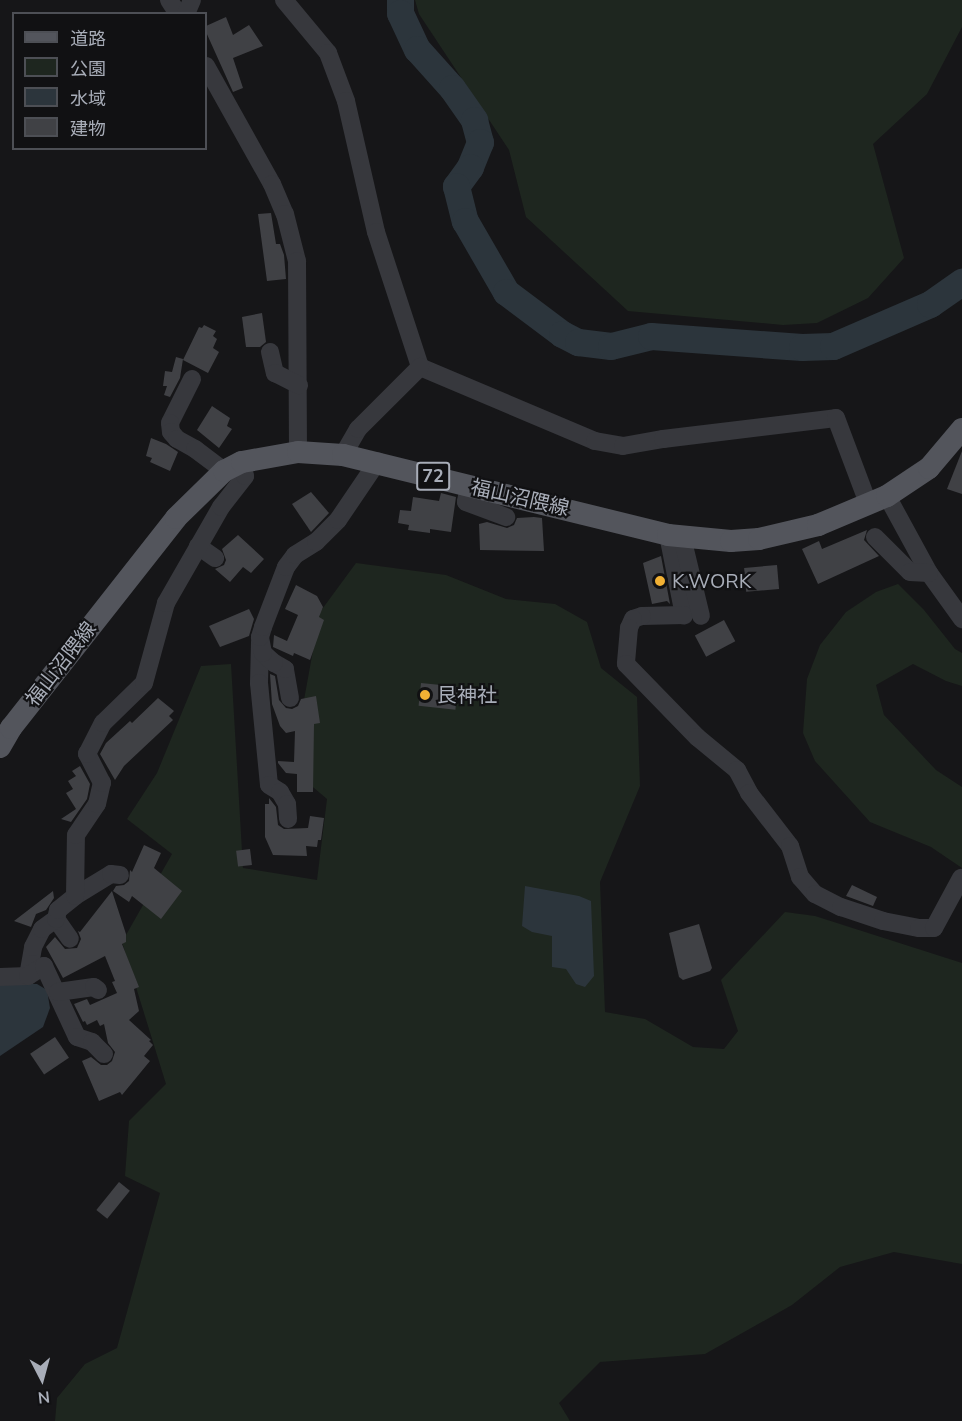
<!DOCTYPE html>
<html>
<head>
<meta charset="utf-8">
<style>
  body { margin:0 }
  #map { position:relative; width:962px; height:1421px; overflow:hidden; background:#161618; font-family:"Nunito Sans","Noto Sans JP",sans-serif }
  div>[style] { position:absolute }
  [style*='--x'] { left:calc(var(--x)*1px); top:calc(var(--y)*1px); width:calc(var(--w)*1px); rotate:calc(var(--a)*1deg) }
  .green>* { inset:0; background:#1e261f }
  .water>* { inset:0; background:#2c353c }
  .river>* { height:27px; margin:-13.5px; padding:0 13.5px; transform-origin:13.5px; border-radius:13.5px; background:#2c353c }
  .building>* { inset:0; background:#404145; transform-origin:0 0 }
  .minor>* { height:18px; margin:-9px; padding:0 9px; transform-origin:9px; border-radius:9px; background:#37383d }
  .major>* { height:22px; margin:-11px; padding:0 11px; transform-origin:11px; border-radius:11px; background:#53555c }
  .dots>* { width:16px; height:16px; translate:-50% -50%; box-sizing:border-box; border:3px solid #111113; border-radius:50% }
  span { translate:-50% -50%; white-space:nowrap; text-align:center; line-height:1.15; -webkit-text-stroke:4.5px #111113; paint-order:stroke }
  .shield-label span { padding:2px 4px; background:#111113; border:2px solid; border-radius:4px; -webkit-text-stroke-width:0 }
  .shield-label { font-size:18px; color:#a8adb8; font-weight:700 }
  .street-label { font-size:20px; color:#a8adb8 }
  .poi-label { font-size:20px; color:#a8adb8 }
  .left { translate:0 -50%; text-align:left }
  .legend { position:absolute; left:12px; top:12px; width:195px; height:138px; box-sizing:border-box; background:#111113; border:2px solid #4d4f55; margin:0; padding:8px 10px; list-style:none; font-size:18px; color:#a8adb8 }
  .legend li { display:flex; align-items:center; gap:12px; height:30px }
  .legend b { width:30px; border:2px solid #4d4f55 }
  .north { position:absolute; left:12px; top:1349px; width:60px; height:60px; -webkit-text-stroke:4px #111113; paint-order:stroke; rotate:174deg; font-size:16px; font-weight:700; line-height:24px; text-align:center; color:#a8adb8 }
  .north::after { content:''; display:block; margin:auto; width:21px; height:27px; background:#a8adb8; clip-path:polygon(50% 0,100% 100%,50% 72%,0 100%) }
</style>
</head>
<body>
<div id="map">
  <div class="green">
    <i style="clip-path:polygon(415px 0,962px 0,962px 27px,927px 94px,873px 144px,904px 258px,868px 298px,817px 323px,783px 325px,628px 311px,526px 217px,509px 150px,419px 14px)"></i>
    <i style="clip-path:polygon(356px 563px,446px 575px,506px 599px,555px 604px,587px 622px,601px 668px,637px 697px,640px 786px,600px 882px,605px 1012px,645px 1019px,693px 1047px,724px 1049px,738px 1031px,721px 980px,785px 912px,815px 916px,962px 963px,962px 1264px,894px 1252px,840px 1267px,792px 1305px,705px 1354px,600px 1362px,559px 1403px,570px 1421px,55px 1421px,57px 1398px,85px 1364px,117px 1348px,160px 1193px,125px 1176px,129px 1121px,166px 1084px,122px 942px,172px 854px,127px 819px,157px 773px,201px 666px,231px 664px,243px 868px,317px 880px,327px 799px,307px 782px,304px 700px,320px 612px)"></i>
    <i style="clip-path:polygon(898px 584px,924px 610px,955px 649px,962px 653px,962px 686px,946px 681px,913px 664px,876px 685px,884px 715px,936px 770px,962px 787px,962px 868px,931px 847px,870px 822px,815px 761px,803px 733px,807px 679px,820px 645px,846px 612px,876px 592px)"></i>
  </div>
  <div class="water">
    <i style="clip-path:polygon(525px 886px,579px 896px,591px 901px,594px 976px,585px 987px,576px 984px,566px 969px,552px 967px,552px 936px,532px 932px,522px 926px)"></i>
    <i style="clip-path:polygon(0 983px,37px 984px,47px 990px,50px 1008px,43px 1027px,0 1056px)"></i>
  </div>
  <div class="river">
    <i style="--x:400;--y:0;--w:13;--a:90"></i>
    <i style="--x:400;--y:13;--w:40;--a:65"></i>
    <i style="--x:417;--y:49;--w:52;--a:48.1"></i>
    <i style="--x:452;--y:88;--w:39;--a:55"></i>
    <i style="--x:474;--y:120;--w:23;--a:75"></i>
    <i style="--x:480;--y:142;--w:27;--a:112"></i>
    <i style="--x:470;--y:167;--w:24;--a:126"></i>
    <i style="--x:456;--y:186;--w:36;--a:76"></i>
    <i style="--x:465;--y:221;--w:82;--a:60"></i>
    <i style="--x:506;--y:292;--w:70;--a:36.9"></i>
    <i style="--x:562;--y:334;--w:18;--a:27"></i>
    <i style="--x:578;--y:342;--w:33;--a:7"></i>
    <i style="--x:611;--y:346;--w:41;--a:-14"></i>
    <i style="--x:651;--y:336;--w:151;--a:4.2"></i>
    <i style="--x:802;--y:347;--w:31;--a:-2"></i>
    <i style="--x:833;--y:346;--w:106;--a:-23.4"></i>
    <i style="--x:930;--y:304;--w:39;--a:-35"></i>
  </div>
  <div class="building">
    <i style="clip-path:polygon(226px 17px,233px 35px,249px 25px,263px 46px,233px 58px,243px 88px,233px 92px,206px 32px,206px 26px)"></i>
    <i style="clip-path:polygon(271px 213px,276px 244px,280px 244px,284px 255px,286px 279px,267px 281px,258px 214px)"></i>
    <i style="clip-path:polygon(262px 313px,266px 342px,260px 347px,246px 347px,242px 317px)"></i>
    <i style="clip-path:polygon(204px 325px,216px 331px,213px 336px,217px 339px,213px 348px,219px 352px,208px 373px,183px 360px,199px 327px,202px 328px)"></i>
    <i style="clip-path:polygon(176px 357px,183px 359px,180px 378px,170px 397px,164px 395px,167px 386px,163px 386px,165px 371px,172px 372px)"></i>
    <i style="clip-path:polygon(212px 406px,230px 418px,227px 426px,232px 429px,219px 448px,197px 430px)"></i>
    <i style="clip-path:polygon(151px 438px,166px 444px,178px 452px,170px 471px,150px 462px,152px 458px,146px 456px)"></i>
    <i style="clip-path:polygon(962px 451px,962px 494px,947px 489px)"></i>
    <i style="clip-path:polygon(311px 492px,329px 513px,311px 532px,292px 504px)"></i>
    <i style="clip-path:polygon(441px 493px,456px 497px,451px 532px,430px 529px,430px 533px,408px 530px,409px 525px,398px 523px,400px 510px,411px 511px,413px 497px,439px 501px)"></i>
    <i style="clip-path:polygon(534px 517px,542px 518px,544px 551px,480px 550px,479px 524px,487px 522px,507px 528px,514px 525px,517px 518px)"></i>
    <i style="clip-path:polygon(867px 530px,864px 540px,879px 556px,818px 584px,802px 549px,819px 541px,822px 549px)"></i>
    <i style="clip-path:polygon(238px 535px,264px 559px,251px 573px,243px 567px,230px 582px,215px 569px,224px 565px,226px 560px,222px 549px)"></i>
    <i style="clip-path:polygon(661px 556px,670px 604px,667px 601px,652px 604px,643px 563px)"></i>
    <i style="left:777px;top:565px;width:24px;height:33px;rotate:85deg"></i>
    <i style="clip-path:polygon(296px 585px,317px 596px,323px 607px,319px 617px,324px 620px,310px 660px,294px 653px,293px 656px,273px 647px,274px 635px,287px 641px,298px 615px,285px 609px)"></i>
    <i style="clip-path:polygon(249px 609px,254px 619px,249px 636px,220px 647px,209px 626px)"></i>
    <i style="left:724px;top:620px;width:24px;height:33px;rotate:62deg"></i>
    <i style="clip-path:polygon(270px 674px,275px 676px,279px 700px,286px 708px,292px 709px,298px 706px,301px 699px,316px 696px,320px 723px,314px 724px,313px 792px,297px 792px,297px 774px,286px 773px,278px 763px,278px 761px,294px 762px,295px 731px,286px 733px,280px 726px,272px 704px)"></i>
    <i style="left:421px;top:683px;width:37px;height:23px;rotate:6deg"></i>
    <i style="clip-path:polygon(158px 698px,174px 711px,169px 716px,173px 720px,124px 766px,115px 780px,100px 754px,106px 743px,130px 721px,132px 723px)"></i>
    <i style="clip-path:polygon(80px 766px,90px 784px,87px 799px,71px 822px,61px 819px,76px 809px,66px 793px,73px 789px,68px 781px,76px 776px,72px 771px)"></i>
    <i style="clip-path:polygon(269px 798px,276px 807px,278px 825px,284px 829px,308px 828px,310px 816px,324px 818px,321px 840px,318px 840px,317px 847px,306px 846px,307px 856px,273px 855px,265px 837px,265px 804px,269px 804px)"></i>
    <i style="clip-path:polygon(144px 845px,161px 853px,154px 868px,182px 891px,161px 919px,132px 896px,129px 902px,113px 891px,116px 886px,124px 885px,129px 881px,130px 870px,132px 872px)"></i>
    <i style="left:250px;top:849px;width:16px;height:14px;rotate:83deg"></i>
    <i style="clip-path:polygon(852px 885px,877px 897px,873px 906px,846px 896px)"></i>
    <i style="clip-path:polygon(53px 891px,54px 898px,46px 910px,36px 914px,31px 927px,14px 921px)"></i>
    <i style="clip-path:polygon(112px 891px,126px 934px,126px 942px,122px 944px,139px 987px,134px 989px,139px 1011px,129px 1020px,151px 1040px,149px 1041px,153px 1045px,144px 1056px,150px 1061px,122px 1095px,120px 1092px,99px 1101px,82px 1061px,91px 1057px,101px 1065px,107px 1065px,112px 1061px,115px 1052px,108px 1043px,104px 1024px,100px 1026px,97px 1020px,87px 1025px,85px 1021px,83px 1022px,74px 1004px,87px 999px,90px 1005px,117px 993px,112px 982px,115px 981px,105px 956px,63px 978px,46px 947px,55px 937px,65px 949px,77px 948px,81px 939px,78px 931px,80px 932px)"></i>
    <i style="clip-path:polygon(699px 924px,712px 968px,710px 971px,683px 980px,679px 977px,669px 933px)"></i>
    <i style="left:55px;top:1037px;width:25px;height:30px;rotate:56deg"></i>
    <i style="left:119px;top:1182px;width:14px;height:36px;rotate:39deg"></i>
  </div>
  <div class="minor">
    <i style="--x:169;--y:0;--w:17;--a:57"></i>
    <i style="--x:284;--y:0;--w:69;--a:50.3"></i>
    <i style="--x:328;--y:53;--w:51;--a:69.4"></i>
    <i style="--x:346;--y:101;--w:134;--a:77.1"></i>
    <i style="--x:376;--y:232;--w:142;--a:71.9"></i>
    <i style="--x:420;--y:367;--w:190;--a:22.9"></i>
    <i style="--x:595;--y:441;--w:28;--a:10"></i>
    <i style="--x:623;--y:446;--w:41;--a:-9.9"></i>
    <i style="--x:663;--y:439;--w:174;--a:-6.9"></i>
    <i style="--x:836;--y:418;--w:91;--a:69.4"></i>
    <i style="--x:186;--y:14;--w:15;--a:-67"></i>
    <i style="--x:206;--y:66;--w:135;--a:60.8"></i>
    <i style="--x:272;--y:184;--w:33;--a:67"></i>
    <i style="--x:285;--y:214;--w:49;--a:75.7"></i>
    <i style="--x:297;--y:261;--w:191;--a:89.7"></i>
    <i style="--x:270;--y:352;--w:22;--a:77"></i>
    <i style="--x:275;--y:373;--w:27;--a:27"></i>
    <i style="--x:192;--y:379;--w:49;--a:116.6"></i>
    <i style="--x:170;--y:423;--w:9;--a:84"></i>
    <i style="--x:171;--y:432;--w:9;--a:49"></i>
    <i style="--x:177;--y:439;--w:21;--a:29"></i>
    <i style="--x:195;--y:449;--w:36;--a:37"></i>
    <i style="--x:343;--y:455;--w:30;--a:-60"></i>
    <i style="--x:358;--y:429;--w:88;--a:-45"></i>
    <i style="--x:469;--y:486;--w:16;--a:101"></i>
    <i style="--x:466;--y:502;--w:43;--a:20.6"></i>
    <i style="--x:887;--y:496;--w:88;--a:61.4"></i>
    <i style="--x:929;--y:573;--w:57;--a:54.3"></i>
    <i style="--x:668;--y:535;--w:82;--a:78.7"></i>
    <i style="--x:684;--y:615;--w:42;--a:178.6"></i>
    <i style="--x:642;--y:616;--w:9;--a:162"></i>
    <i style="--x:633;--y:619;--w:10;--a:114"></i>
    <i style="--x:629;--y:628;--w:36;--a:95"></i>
    <i style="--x:626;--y:664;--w:102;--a:45.8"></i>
    <i style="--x:697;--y:737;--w:52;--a:39.5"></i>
    <i style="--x:737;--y:770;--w:26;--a:62"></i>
    <i style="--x:749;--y:793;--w:67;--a:52.3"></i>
    <i style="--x:790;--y:846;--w:33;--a:72"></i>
    <i style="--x:800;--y:877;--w:23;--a:49"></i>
    <i style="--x:815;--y:894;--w:29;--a:27"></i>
    <i style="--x:841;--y:907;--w:44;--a:18.4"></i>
    <i style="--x:883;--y:921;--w:37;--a:11"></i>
    <i style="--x:919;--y:928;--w:15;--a:0"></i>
    <i style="--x:934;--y:928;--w:57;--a:-61.6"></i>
    <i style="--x:682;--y:537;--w:81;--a:76.5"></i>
    <i style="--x:875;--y:537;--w:49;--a:45"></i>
    <i style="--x:910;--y:572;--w:19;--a:3"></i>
    <i style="--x:198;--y:546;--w:21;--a:35"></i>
    <i style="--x:260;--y:642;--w:41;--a:91.4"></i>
    <i style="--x:259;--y:683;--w:102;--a:84.4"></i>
    <i style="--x:269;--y:785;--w:13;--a:32"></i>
    <i style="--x:280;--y:792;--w:14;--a:60"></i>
    <i style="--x:287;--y:804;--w:15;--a:86"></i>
    <i style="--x:290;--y:698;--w:29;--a:-100"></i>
    <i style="--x:285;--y:669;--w:13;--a:-151"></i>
    <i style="--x:274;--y:663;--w:15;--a:-138"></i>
    <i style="--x:263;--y:653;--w:16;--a:-101"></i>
    <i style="--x:260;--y:637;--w:10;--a:-73"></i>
    <i style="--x:263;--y:627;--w:64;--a:-69"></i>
    <i style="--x:286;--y:567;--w:15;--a:-53"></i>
    <i style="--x:295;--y:555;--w:25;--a:-32"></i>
    <i style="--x:316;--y:542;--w:31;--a:-45"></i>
    <i style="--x:338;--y:520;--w:71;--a:-55.9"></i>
    <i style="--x:75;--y:896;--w:42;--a:-31.4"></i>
    <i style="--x:111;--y:874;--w:9;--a:6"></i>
    <i style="--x:56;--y:919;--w:24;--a:55"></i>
    <i style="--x:28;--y:976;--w:29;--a:-80"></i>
    <i style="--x:33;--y:947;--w:20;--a:-63"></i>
    <i style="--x:42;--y:929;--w:17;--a:-36"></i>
    <i style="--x:56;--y:919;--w:9;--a:-77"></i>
    <i style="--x:58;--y:910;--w:22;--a:-39"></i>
    <i style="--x:75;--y:896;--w:61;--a:-89.1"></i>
    <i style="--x:76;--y:835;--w:37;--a:-56"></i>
    <i style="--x:97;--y:804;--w:22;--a:-77"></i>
    <i style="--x:102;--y:783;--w:33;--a:-117"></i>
    <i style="--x:87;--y:754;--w:35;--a:-63"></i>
    <i style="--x:103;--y:723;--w:57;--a:-44.3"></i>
    <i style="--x:144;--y:683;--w:83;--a:-74.6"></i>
    <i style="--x:166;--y:603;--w:111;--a:-60.2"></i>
    <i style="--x:221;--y:507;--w:39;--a:-52"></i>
    <i style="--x:245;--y:476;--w:14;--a:-102"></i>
    <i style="--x:0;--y:977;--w:28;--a:-2"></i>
    <i style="--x:28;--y:976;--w:19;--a:-32"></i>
    <i style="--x:44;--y:966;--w:78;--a:65.1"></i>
    <i style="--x:77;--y:1037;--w:16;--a:18"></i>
    <i style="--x:92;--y:1042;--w:17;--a:45"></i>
    <i style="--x:58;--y:992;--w:36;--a:-8"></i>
    <i style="--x:94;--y:987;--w:5;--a:37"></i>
  </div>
  <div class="major">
    <i style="--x:0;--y:747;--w:22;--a:-60"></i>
    <i style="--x:11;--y:728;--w:267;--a:-51.8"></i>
    <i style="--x:176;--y:518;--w:67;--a:-44.4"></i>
    <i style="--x:224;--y:471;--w:20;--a:-27"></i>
    <i style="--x:242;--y:462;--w:57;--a:-10.1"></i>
    <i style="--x:298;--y:452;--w:45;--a:3.8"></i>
    <i style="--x:343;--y:455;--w:335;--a:13.8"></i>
    <i style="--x:668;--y:535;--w:63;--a:5.4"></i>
    <i style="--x:731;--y:541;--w:28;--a:-4"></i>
    <i style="--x:759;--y:539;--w:61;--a:-13.3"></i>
    <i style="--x:818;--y:525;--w:75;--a:-22.8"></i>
    <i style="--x:887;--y:496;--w:50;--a:-33.7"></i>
    <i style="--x:929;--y:468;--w:51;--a:-49.8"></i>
  </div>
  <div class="dots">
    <i style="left:660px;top:581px;background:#f2b134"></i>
    <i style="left:425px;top:695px;background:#f2b134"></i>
  </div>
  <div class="shield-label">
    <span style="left:433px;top:476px">72</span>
  </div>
  <div class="street-label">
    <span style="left:520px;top:498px;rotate:13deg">福山沼隈線</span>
    <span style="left:61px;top:664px;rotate:-52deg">福山沼隈線</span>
  </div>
  <div class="poi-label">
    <span class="left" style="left:672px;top:581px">K.WORK</span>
    <span class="left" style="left:437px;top:695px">艮神社</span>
  </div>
  <ul class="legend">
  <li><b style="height:8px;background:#53555c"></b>道路</li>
  <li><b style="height:16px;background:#1e261f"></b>公園</li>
  <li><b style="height:16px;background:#2c353c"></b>水域</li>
  <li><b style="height:16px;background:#404145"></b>建物</li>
  </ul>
  <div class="north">N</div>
</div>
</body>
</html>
